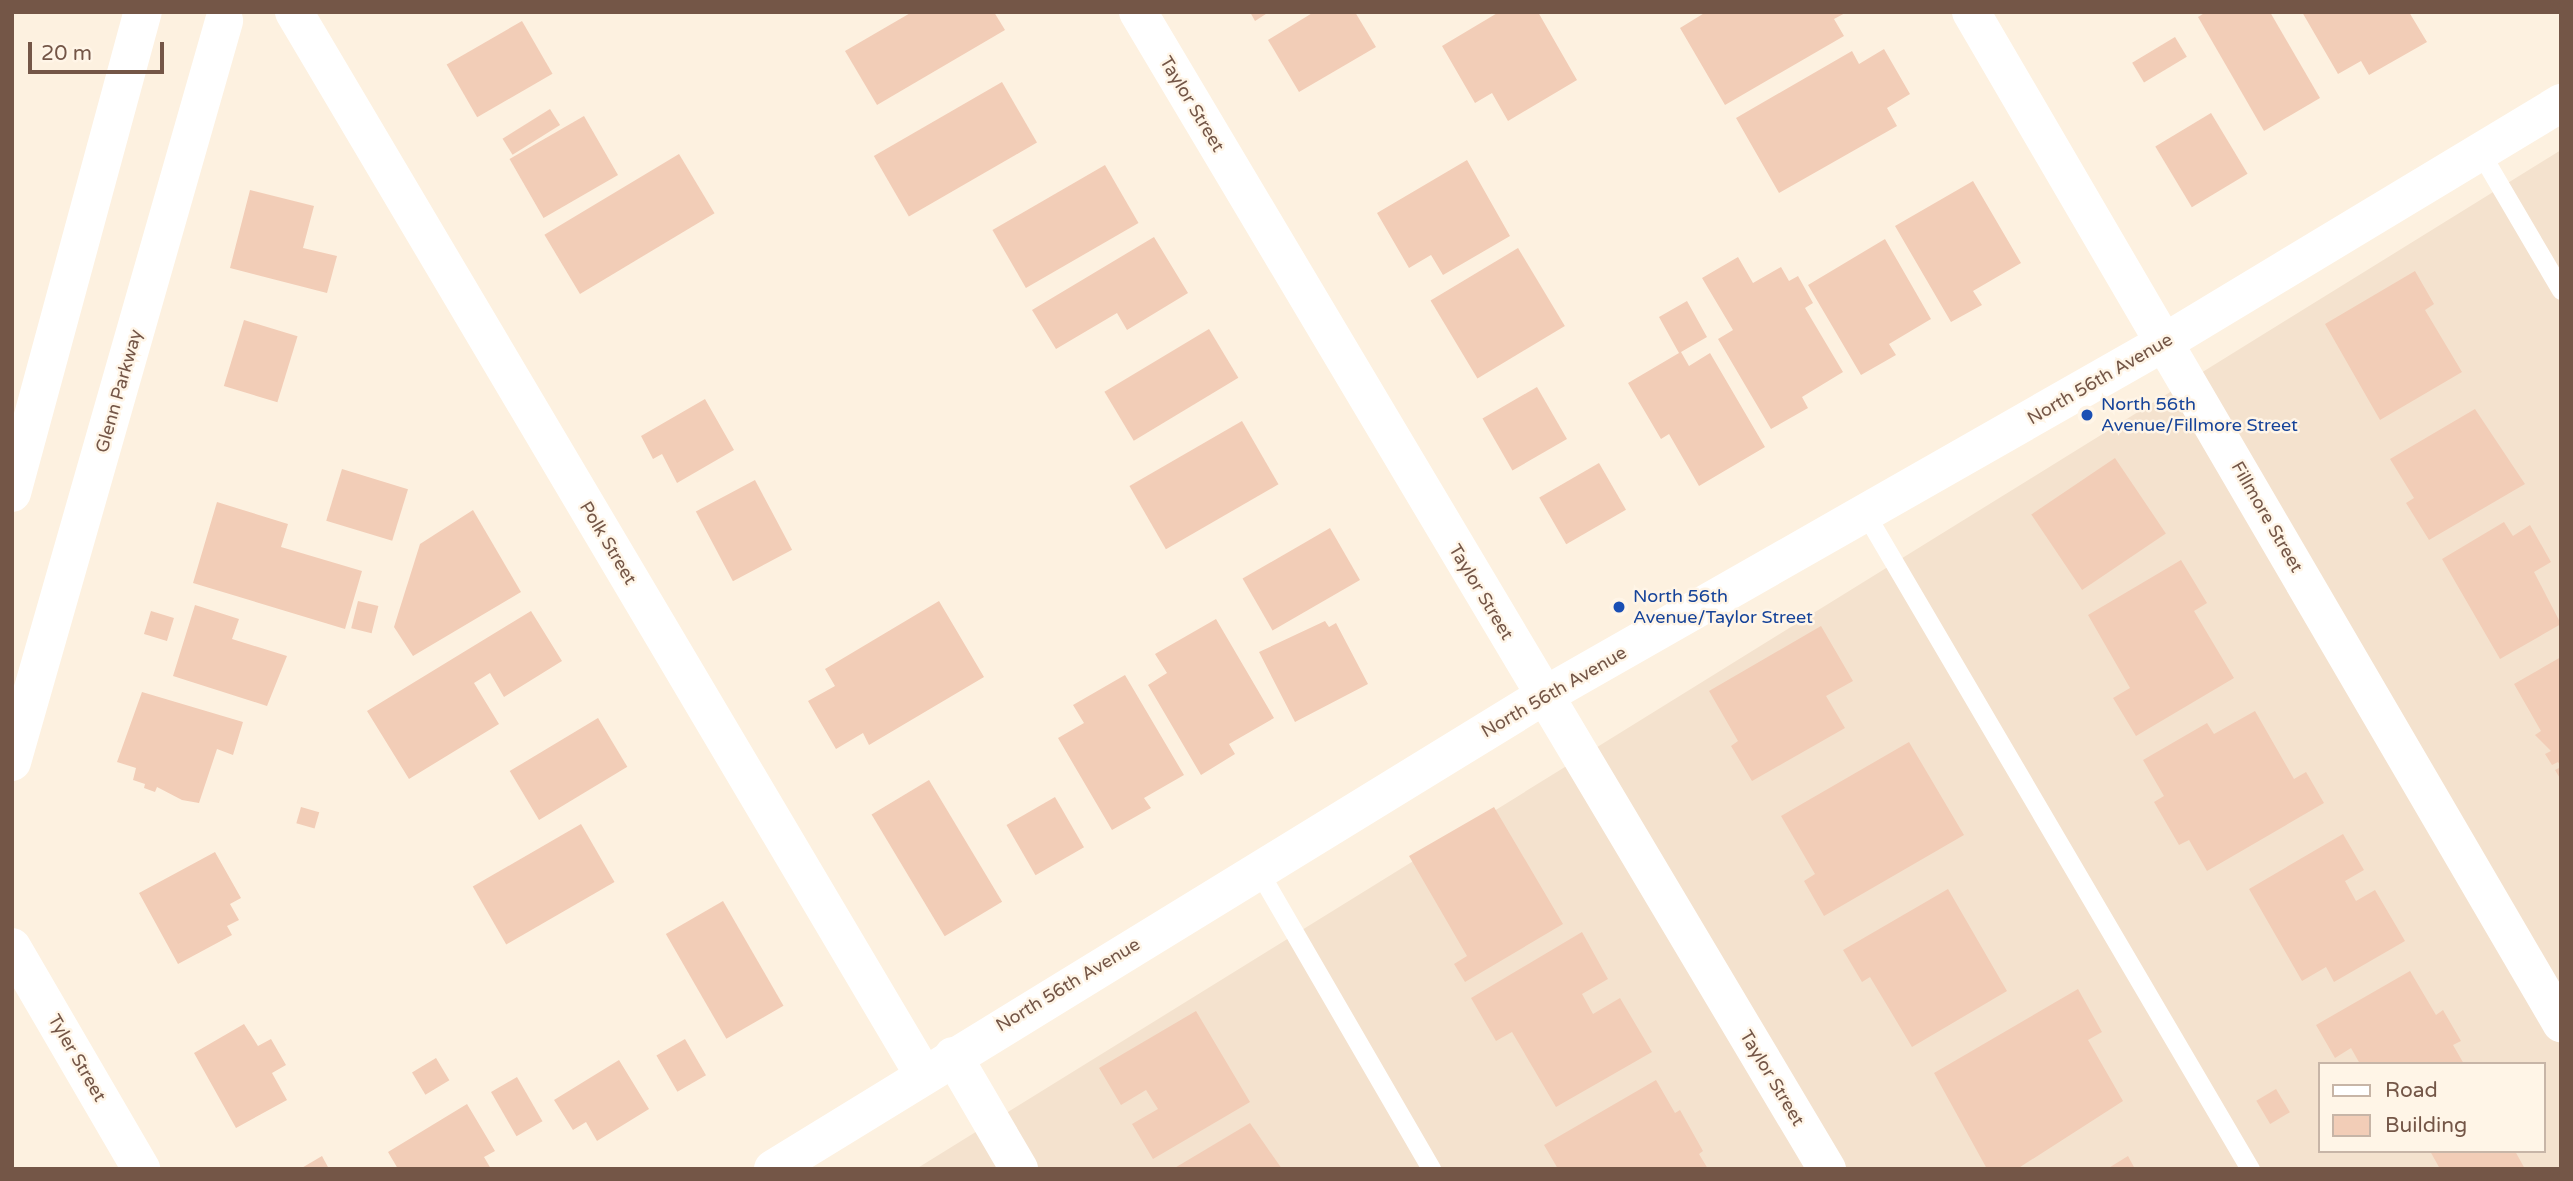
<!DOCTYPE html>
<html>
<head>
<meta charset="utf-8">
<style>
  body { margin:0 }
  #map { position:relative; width:2573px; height:1181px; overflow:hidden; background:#fdf1e0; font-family:"Varela Round",sans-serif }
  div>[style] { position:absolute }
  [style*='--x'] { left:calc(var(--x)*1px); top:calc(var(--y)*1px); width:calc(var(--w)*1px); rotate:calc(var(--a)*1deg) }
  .residential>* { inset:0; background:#f4e2ce }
  .building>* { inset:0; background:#f2cdb7; transform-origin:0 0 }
  .service>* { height:19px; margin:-9.5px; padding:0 9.5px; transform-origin:9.5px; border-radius:9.5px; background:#fff }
  .minor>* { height:38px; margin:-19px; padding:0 19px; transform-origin:19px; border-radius:19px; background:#fff }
  .tertiary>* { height:38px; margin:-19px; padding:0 19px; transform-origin:19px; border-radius:19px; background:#fff }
  .dots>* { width:19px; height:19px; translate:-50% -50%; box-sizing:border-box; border:4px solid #fff5e7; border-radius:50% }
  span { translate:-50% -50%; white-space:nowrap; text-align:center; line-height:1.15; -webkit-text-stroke:5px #fff5e7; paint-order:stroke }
  .street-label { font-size:18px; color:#745647 }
  .transit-label { font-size:18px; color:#164399 }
  .left { translate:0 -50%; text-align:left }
  .frame { position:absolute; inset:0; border:14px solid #745647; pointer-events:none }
  .legend { position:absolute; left:2318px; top:1062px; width:228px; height:91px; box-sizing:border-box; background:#fff5e7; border:2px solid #c7b5a7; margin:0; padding:9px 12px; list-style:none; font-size:21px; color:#745647 }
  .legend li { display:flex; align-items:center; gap:14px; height:35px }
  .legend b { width:35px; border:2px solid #c7b5a7 }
  .scale { position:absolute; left:28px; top:42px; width:136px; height:32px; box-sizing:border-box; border:4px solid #745647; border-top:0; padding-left:9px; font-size:21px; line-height:24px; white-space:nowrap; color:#745647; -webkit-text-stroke:5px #fff5e7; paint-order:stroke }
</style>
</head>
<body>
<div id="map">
  <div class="residential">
    <i style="clip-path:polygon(evenodd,2561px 150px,2561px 1169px,916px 1169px,2561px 150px,2319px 1064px,2543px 1064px,2543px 1151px,2319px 1151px,2319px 1064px)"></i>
  </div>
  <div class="building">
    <i style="clip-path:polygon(912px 12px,994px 12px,1005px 30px,877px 105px,845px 51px)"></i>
    <i style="clip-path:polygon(1250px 12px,1269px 12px,1255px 21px)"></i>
    <i style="clip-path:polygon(1314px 12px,1355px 12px,1376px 47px,1299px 92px,1268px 40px)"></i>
    <i style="clip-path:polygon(1499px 12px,1538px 12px,1577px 80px,1508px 121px,1492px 93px,1475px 103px,1442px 46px)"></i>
    <i style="clip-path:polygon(1706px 12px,1847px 12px,1834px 19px,1844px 36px,1725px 105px,1680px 28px)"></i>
    <i style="clip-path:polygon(2206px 12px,2270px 12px,2320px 98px,2264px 131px,2198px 17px)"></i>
    <i style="clip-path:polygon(2302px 12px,2409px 12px,2427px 42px,2369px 75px,2361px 61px,2338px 74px)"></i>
    <i style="left:522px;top:21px;width:61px;height:87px;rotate:60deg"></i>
    <i style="left:2175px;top:37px;width:23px;height:50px;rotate:59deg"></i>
    <i style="clip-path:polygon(1884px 49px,1910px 94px,1887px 108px,1897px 126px,1779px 193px,1736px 118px,1852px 51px,1859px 64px)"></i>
    <i style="left:1002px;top:82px;width:70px;height:148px;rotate:60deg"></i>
    <i style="left:550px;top:109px;width:19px;height:56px;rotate:58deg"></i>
    <i style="left:2211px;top:113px;width:71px;height:65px;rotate:59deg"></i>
    <i style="left:584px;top:116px;width:68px;height:86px;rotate:60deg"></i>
    <i style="left:679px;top:154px;width:69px;height:157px;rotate:59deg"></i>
    <i style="clip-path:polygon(1467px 160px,1510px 236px,1443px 275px,1431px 255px,1409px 268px,1377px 213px)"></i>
    <i style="left:1105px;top:165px;width:67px;height:130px;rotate:60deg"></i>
    <i style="clip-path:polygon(1973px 181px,2021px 263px,1973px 291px,1982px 305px,1951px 322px,1895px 226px)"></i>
    <i style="clip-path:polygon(250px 190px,314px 206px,303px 248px,337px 256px,327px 293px,230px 268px)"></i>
    <i style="clip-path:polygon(1154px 237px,1188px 293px,1127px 330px,1117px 313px,1056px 349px,1032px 310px)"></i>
    <i style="clip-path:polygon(1885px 239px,1931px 319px,1889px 344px,1896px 355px,1861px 375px,1808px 285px)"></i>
    <i style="left:1518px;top:248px;width:91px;height:102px;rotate:59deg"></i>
    <i style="clip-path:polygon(1738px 257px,1753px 283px,1781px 267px,1789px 281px,1798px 276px,1813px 303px,1805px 308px,1843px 372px,1802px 397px,1808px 408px,1771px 429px,1718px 339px,1733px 330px,1702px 278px)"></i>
    <i style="clip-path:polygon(2415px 271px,2434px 304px,2425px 310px,2462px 372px,2380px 420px,2325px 324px)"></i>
    <i style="clip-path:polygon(1687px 301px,1707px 337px,1681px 352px,1689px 366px,1710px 353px,1765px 447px,1699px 486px,1669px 434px,1661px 439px,1628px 383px,1679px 353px,1659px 317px)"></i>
    <i style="left:244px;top:320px;width:56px;height:69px;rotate:17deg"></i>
    <i style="left:1209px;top:329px;width:57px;height:122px;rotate:59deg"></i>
    <i style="left:1537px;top:387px;width:60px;height:63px;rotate:60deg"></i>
    <i style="clip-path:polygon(705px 399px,734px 450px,677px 483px,662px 454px,653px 459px,641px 436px)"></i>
    <i style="clip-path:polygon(2475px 409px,2525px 484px,2429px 540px,2406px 503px,2414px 498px,2390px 459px)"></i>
    <i style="left:1242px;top:421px;width:73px;height:130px;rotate:60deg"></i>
    <i style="left:2115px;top:458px;width:91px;height:101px;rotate:56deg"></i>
    <i style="left:1599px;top:463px;width:54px;height:69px;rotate:60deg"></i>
    <i style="left:342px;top:469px;width:69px;height:54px;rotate:17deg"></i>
    <i style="left:755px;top:480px;width:79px;height:67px;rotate:62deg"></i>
    <i style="clip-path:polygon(217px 502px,288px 524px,281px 547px,362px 571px,345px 629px,193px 583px)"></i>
    <i style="clip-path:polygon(473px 510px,521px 592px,413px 656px,394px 627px,420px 544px)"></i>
    <i style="clip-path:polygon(2504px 522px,2513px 536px,2530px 525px,2551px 562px,2534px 572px,2561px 624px,2500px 659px,2442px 559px)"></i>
    <i style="left:1330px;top:528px;width:60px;height:101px;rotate:60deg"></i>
    <i style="clip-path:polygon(2181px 560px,2207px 603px,2194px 611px,2234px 678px,2136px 736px,2113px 698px,2130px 688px,2088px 615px)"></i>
    <i style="left:358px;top:601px;width:21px;height:28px;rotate:14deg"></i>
    <i style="clip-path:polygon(939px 601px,984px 677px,869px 745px,863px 733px,836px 749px,808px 701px,835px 686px,825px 669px)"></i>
    <i style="clip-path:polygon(195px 605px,239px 619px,232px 639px,287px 656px,267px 706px,173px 676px)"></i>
    <i style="left:151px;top:611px;width:24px;height:24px;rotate:17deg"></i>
    <i style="clip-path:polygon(531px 611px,562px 661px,504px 697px,490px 673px,474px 683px,499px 724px,409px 779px,367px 711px)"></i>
    <i style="clip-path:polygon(1216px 619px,1274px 718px,1229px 744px,1235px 754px,1201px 775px,1148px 685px,1167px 673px,1155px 654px)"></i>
    <i style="clip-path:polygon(1325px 621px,1329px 627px,1336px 623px,1368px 684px,1295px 722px,1259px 652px)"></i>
    <i style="clip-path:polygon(1821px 626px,1853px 681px,1826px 696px,1845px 728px,1752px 781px,1731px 746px,1738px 741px,1709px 691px)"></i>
    <i style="clip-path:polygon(2561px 657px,2561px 780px,2555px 770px,2561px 767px,2558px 762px,2552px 765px,2545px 754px,2551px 751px,2535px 735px,2541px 731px,2514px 684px)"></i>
    <i style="clip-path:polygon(1125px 675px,1184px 775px,1144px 798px,1151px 808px,1112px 830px,1058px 738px,1084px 723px,1073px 705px)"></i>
    <i style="clip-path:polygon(142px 692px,243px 722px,233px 755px,217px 749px,199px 803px,182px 800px,157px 787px,155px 792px,144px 788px,145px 784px,133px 780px,136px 768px,117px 762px)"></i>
    <i style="clip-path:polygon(2255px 711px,2294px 779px,2306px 772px,2324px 803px,2207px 871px,2189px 840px,2179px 845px,2154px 802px,2164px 796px,2143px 760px,2207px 723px,2214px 734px)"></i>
    <i style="left:598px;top:718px;width:57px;height:103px;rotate:59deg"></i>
    <i style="clip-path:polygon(1909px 742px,1964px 835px,1824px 916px,1804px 881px,1815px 874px,1781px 816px)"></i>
    <i style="left:929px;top:780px;width:142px;height:67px;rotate:59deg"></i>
    <i style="left:1055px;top:797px;width:58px;height:56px;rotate:60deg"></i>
    <i style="left:301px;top:807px;width:19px;height:17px;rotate:16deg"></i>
    <i style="clip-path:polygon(1494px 807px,1563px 924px,1465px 982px,1454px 964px,1467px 956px,1409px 856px)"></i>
    <i style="left:581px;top:824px;width:67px;height:125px;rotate:60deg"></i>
    <i style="clip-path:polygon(2343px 834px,2364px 870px,2345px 881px,2356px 901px,2375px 890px,2405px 941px,2334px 982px,2326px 967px,2302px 981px,2249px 889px)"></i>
    <i style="clip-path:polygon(215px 852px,241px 898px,230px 904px,239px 920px,227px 926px,232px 935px,178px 964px,139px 893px)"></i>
    <i style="clip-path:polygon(1948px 889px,2007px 991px,1912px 1047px,1870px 977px,1862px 982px,1843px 950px)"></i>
    <i style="left:723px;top:901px;width:121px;height:66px;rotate:60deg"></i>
    <i style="clip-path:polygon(1582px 932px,1608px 979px,1582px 994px,1593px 1014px,1620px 998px,1652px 1052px,1556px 1107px,1512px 1032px,1496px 1041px,1471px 998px)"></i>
    <i style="clip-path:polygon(2410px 971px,2436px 1015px,2443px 1010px,2461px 1041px,2453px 1045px,2464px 1064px,2360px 1064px,2351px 1048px,2335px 1058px,2316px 1025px)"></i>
    <i style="clip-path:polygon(2078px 989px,2102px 1032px,2088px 1040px,2123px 1101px,2017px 1169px,1987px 1169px,1934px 1073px)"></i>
    <i style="clip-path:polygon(1196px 1011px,1250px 1102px,1153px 1159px,1132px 1124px,1158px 1109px,1146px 1090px,1121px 1105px,1099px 1068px)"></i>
    <i style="clip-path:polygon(244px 1024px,258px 1046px,271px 1039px,286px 1065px,272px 1073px,287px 1100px,236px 1128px,194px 1053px)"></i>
    <i style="left:685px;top:1039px;width:42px;height:33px;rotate:60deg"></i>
    <i style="left:436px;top:1058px;width:26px;height:28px;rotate:59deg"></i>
    <i style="clip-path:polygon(619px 1060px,649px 1109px,597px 1141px,586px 1122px,573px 1130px,554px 1100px)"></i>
    <i style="left:517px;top:1077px;width:51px;height:30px;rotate:60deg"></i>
    <i style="clip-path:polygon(1656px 1080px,1675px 1113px,1680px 1110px,1703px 1151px,1699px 1154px,1708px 1169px,1558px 1169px,1544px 1145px)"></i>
    <i style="left:2276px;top:1089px;width:27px;height:23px;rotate:59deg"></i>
    <i style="clip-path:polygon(467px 1104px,495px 1151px,484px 1157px,491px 1169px,398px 1169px,388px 1152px)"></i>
    <i style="clip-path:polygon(1250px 1123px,1282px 1169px,1173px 1169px)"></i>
    <i style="clip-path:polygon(2430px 1151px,2515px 1151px,2525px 1169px,2440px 1169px)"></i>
    <i style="clip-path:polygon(322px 1156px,329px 1169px,300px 1169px)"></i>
    <i style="clip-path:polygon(2128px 1156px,2135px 1169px,2107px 1169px)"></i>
  </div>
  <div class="service">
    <i style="--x:2480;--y:152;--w:160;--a:59.6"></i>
    <i style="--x:1865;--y:513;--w:761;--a:59.59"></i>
    <i style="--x:1258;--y:870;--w:345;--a:59.9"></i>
  </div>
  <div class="minor">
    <i style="--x:294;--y:12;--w:1234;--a:59.36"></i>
    <i style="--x:1138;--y:12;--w:1347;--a:59.23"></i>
    <i style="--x:1971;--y:12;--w:1171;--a:59.73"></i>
    <i style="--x:12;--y:493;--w:499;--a:-74.8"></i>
    <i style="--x:12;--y:762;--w:771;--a:-74.03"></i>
    <i style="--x:12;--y:947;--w:257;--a:59.8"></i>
    <i style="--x:953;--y:1056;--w:131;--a:59.7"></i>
  </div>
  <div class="tertiary">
    <i style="--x:773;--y:1169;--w:902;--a:-31.54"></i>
    <i style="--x:1542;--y:697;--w:717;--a:-29.68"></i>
    <i style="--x:2165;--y:342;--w:463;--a:-31.1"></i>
  </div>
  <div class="dots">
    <i style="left:2087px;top:415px;background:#1a4fb4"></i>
    <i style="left:1619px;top:607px;background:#1a4fb4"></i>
  </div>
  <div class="street-label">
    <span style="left:1192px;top:104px;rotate:59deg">Taylor Street</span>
    <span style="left:2100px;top:379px;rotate:-30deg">North 56th Avenue</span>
    <span style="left:119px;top:391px;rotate:-74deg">Glenn Parkway</span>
    <span style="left:2267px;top:517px;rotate:60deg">Fillmore Street</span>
    <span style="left:608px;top:543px;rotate:59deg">Polk Street</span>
    <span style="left:1481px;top:592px;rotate:59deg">Taylor Street</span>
    <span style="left:1554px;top:692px;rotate:-30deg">North 56th Avenue</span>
    <span style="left:1068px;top:985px;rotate:-31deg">North 56th Avenue</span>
    <span style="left:77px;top:1058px;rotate:60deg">Tyler Street</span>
    <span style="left:1772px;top:1078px;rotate:59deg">Taylor Street</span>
  </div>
  <div class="transit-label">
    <span class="left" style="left:2101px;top:415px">North 56th<br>Avenue/Fillmore Street</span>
    <span class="left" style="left:1633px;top:607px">North 56th<br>Avenue/Taylor Street</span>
  </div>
  <div class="frame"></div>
  <ul class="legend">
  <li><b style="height:9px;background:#fff"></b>Road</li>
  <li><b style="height:19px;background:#f2cdb7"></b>Building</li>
  </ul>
  <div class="scale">20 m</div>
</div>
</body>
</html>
